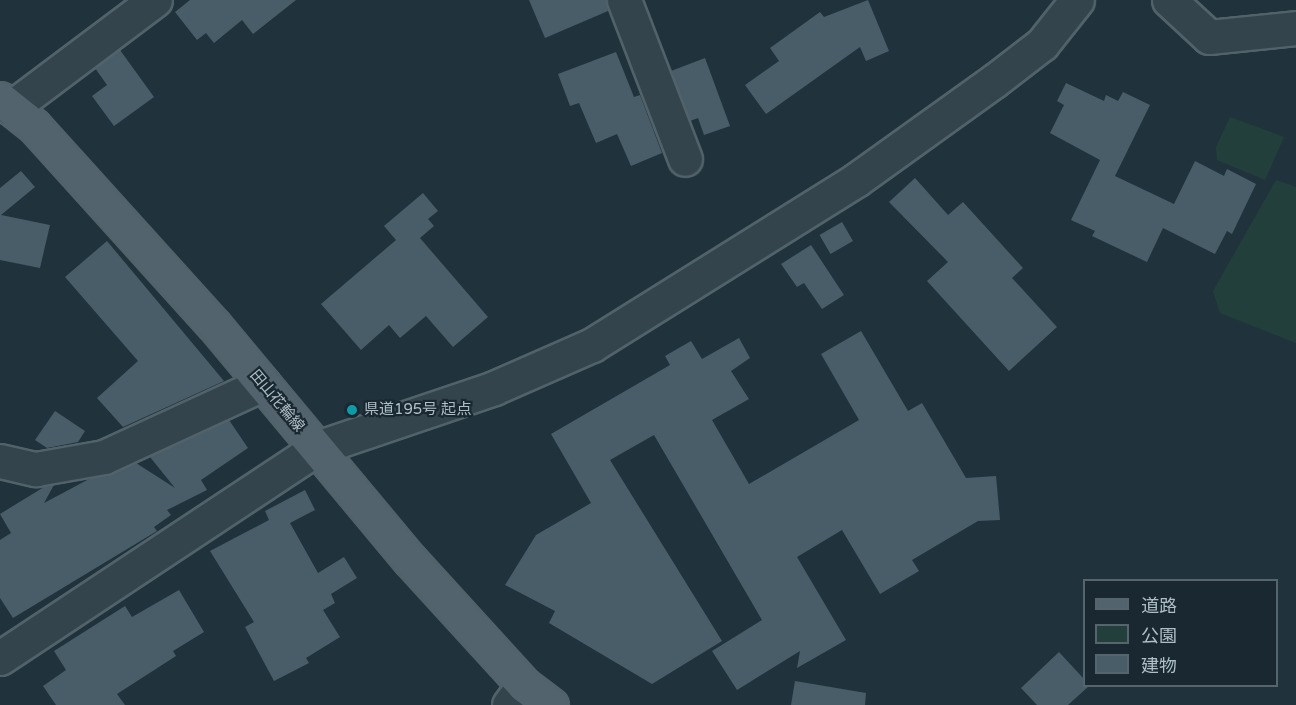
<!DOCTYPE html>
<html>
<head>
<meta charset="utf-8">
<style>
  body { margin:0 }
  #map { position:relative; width:1296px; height:705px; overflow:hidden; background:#20333c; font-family:"Varela Round","Noto Sans JP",sans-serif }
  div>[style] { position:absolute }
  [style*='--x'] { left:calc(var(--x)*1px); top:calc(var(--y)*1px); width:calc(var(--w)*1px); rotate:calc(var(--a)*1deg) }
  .green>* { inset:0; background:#233f3b }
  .building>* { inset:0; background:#485d68; transform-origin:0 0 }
  .roads { filter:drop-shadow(2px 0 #52626a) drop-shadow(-2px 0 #52626a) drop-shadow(0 2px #52626a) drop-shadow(0 -2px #52626a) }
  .minor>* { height:33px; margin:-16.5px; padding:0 16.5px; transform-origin:16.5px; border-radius:16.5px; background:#34444c }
  .major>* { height:33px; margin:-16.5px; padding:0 16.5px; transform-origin:16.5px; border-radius:16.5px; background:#52636d }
  .dots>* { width:16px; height:16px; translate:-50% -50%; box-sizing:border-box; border:3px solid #1a2931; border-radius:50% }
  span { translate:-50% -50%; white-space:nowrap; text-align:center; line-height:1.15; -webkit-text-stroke:4.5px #1a2931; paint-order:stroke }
  .street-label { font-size:15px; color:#afbfc8 }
  .poi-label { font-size:15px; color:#afbfc8 }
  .left { translate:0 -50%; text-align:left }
  .legend { position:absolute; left:1083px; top:579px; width:195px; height:108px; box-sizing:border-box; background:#1a2931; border:2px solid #56656d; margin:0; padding:8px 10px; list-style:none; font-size:18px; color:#afbfc8 }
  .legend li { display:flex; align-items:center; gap:12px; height:30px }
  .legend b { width:30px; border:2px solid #56656d }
</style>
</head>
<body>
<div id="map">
  <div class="green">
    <i style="clip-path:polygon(1230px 117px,1284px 137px,1265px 180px,1217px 160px,1216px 147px)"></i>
    <i style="clip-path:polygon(1276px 180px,1296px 187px,1296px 343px,1220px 313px,1213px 291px)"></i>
  </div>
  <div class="building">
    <i style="clip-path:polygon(190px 0,296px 0,253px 34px,242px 20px,214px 43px,206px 33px,197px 40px,175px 12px)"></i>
    <i style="clip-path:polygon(529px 0,606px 0,608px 11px,545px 38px)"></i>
    <i style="clip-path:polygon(868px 0,889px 51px,866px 61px,860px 47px,766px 114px,745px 85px,779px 61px,770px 48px,820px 12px,824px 17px)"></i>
    <i style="clip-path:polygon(120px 50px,154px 97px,114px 126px,92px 96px,107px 85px,95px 68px)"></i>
    <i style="clip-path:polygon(616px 52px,634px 97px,640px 95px,662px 153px,631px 166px,617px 134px,596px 143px,579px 103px,570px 106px,558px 74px)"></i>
    <i style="clip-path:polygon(705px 58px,730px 126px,704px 135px,698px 118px,690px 121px,671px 71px)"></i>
    <i style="clip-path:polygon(1066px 83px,1104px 101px,1106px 95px,1118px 101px,1123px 92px,1150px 105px,1115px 176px,1174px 204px,1195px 161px,1224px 176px,1227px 169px,1256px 184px,1232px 234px,1227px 231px,1215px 254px,1163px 228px,1147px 262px,1092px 236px,1095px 231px,1071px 220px,1100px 160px,1050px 133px,1064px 105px,1057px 101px)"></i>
    <i style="clip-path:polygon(21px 171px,35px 187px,1px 215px,50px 225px,40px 268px,0 260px,0 188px)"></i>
    <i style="clip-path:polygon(915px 178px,948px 215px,963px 202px,1023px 268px,1012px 278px,1057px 327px,1009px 371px,927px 281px,948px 262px,889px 202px)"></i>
    <i style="clip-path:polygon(423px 193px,438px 211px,428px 219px,434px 226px,420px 238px,488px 317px,453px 347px,426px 316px,400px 338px,389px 325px,361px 350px,321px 304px,396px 240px,384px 226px)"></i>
    <i style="left:842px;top:222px;width:22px;height:26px;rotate:60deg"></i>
    <i style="clip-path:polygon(107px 241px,224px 381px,123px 427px,97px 398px,138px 361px,65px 277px)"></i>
    <i style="clip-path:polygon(811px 245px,844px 295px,822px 309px,804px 283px,797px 287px,781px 264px)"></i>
    <i style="clip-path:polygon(861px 331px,908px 411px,922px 403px,966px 478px,996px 476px,1000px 520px,978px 521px,912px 560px,919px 571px,880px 594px,842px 530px,797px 557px,846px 640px,797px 668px,800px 651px,737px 690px,712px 651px,762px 620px,654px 435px,610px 460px,722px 641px,652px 684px,549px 623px,555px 611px,505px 585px,536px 535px,591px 503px,551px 434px,670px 365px,665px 356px,691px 341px,702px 359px,739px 338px,750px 358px,731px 371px,749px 399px,712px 420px,749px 484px,859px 420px,821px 354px)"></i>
    <i style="clip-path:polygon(55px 411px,85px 431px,78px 442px,47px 448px,35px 440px)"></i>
    <i style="clip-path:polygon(229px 420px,248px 448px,201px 480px,207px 490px,167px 510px,171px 515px,154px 527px,157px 531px,13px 618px,0 598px,0 540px,11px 533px,0 514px,44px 487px,54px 485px,44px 503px,91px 478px,136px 463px,175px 488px,150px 457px)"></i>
    <i style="clip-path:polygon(305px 490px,315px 510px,290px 523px,318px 573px,344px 557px,357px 578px,331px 594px,335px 603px,323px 610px,340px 637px,306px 658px,309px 663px,274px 681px,245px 627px,254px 622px,210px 551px,269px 520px,265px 511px)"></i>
    <i style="clip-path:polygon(179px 590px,204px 632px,173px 651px,176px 656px,117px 694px,125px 705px,56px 705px,43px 686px,66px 670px,54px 651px,125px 606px,132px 617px)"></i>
    <i style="clip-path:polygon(1059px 652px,1084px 679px,1084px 686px,1089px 686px,1068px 705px,1037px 705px,1021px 688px)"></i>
    <i style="clip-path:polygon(795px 681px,866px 693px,865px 705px,791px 705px)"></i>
  </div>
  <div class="roads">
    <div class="minor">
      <i style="--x:624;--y:0;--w:170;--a:69"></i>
      <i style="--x:1169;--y:0;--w:54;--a:42.8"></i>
      <i style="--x:1209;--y:37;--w:87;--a:-5.9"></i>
      <i style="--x:11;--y:108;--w:180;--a:-36.9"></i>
      <i style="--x:0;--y:461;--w:37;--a:13"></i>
      <i style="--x:36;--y:469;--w:69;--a:-10"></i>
      <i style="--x:104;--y:457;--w:175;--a:-24.7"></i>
      <i style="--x:0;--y:658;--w:380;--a:-33.5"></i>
      <i style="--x:317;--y:448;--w:187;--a:-18.7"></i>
      <i style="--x:494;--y:388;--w:107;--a:-23.7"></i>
      <i style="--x:592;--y:345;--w:311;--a:-32"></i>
      <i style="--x:856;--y:180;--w:170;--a:-35.7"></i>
      <i style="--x:994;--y:81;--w:61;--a:-37.6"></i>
      <i style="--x:1042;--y:44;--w:56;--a:-51.5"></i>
      <i style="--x:509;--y:705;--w:25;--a:-53"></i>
    </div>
    <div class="major">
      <i style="--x:0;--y:99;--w:43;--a:38.5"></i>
      <i style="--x:34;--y:126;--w:268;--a:47.9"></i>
      <i style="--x:214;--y:325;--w:306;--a:50.2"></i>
      <i style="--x:410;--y:560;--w:169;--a:47.6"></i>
      <i style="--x:524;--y:685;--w:34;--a:37"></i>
    </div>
  </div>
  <div class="dots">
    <i style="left:352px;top:410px;background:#0f9aa8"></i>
  </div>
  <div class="street-label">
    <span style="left:277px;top:401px;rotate:50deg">田山花輪線</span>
  </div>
  <div class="poi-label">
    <span class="left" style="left:364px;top:410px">県道195号 起点</span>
  </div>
  <ul class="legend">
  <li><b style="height:8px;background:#52636d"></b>道路</li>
  <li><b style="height:16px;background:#233f3b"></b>公園</li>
  <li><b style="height:16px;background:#485d68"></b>建物</li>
  </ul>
</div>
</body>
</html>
